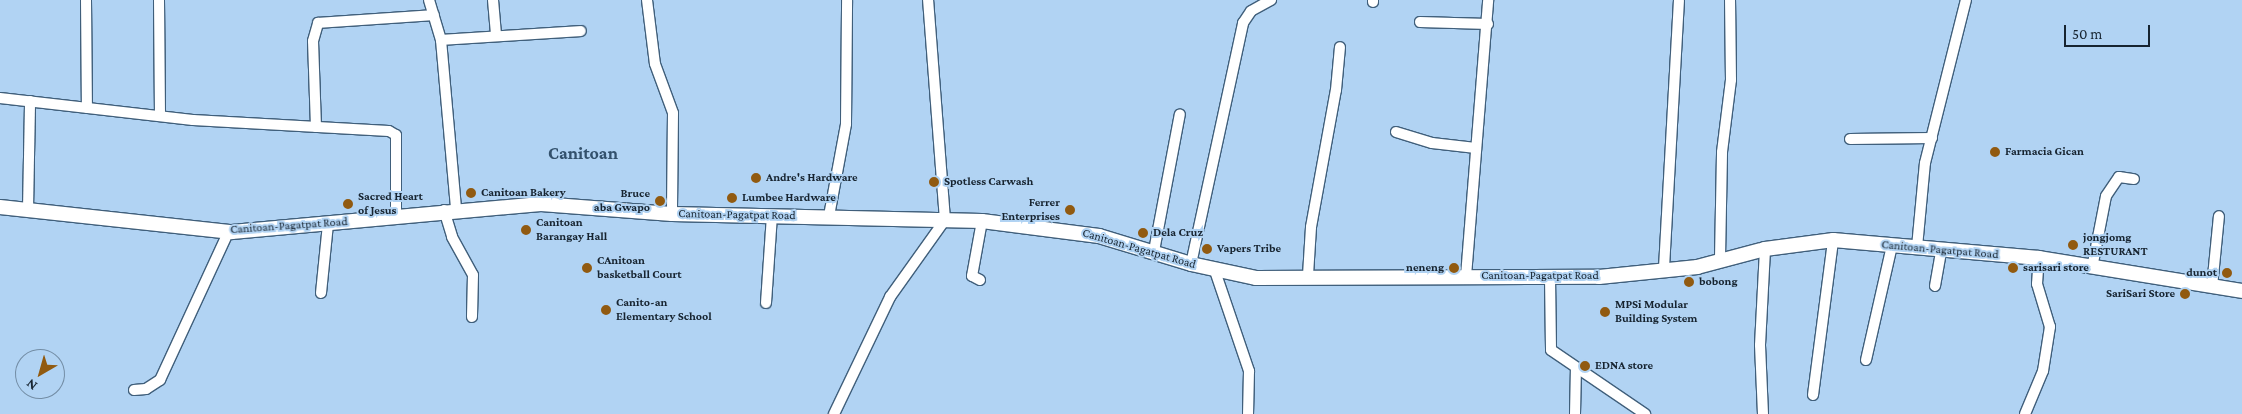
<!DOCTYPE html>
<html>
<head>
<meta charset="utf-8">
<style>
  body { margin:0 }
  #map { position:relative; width:2242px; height:414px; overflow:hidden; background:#b1d3f3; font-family:"Crimson Pro",serif }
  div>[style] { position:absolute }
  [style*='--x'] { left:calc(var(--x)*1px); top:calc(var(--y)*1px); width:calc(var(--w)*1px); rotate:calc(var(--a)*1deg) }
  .roads { filter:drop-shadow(1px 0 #405f7b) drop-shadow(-1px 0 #405f7b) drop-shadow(0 1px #405f7b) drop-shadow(0 -1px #405f7b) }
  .street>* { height:10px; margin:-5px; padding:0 5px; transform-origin:5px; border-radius:5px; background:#fff }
  .secondary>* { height:14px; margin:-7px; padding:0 7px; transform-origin:7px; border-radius:7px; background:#fff }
  .dots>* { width:14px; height:14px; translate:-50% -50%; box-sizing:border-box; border:2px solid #b1d3f3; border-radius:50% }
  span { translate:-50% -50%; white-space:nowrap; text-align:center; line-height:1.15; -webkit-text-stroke:4px #b1d3f3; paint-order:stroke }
  .poi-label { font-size:12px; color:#172430; font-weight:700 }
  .left { translate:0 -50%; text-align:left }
  .right { translate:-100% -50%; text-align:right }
  .street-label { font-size:12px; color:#172430 }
  .district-label { font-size:18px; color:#33516c; font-weight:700 }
  .north { position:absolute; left:15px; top:349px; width:50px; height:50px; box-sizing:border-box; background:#b1d3f3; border:1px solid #738da5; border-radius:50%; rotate:218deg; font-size:14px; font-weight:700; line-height:20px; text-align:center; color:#172430 }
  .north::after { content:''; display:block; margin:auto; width:18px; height:22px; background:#915a10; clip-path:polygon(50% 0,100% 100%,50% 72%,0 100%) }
  .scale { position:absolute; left:2064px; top:25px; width:86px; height:22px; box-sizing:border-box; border:2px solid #172430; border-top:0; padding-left:6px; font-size:15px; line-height:18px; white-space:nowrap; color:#172430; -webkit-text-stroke:4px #b1d3f3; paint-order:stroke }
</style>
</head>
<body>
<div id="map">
  <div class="roads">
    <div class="street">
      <i style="--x:86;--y:0;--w:108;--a:89.5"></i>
      <i style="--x:159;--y:0;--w:116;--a:89.5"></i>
      <i style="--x:429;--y:0;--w:42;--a:73.3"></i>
      <i style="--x:441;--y:40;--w:170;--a:84.9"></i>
      <i style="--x:493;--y:0;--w:36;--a:85"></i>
      <i style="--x:647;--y:0;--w:64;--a:82.9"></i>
      <i style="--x:655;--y:64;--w:52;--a:69.8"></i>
      <i style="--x:673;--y:113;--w:101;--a:90.6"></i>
      <i style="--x:1373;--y:0;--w:2;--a:90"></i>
      <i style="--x:1420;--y:22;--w:68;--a:1.7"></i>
      <i style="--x:441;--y:40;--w:140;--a:-3.7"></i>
      <i style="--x:0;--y:98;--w:194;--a:6.5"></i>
      <i style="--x:193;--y:120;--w:196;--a:3.2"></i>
      <i style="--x:389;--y:131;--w:8;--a:30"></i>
      <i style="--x:396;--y:135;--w:83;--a:90"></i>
      <i style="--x:316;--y:127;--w:86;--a:-92"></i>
      <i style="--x:313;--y:41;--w:19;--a:-74"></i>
      <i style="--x:318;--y:23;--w:116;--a:-3.9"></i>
      <i style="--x:1396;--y:132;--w:38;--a:17"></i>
      <i style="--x:1432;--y:143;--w:44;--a:6.5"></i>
      <i style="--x:1850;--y:139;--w:82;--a:-0.7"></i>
      <i style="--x:28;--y:209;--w:108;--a:-88.9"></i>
      <i style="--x:444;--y:210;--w:28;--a:73"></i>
      <i style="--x:452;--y:237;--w:43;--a:61.1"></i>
      <i style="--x:473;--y:275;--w:42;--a:91.4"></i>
      <i style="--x:829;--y:216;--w:94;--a:-79.5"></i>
      <i style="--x:846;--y:124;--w:124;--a:-89.5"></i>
      <i style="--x:1917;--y:247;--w:84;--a:-84.6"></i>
      <i style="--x:1925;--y:163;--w:168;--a:-75.9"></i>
      <i style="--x:1154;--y:251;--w:139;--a:-79.3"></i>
      <i style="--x:1720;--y:258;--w:106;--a:-88.9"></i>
      <i style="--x:1722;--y:152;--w:73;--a:-82.9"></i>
      <i style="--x:1731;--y:80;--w:80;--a:-90.7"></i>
      <i style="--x:1191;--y:264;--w:247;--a:-77.8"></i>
      <i style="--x:1243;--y:23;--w:14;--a:-56"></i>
      <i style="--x:1251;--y:11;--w:23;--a:-29"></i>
      <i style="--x:1664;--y:268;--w:268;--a:-86.8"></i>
      <i style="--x:2092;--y:268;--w:73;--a:-79"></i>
      <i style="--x:2106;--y:196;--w:23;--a:-56"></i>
      <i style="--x:2119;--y:177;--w:15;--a:8"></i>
      <i style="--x:1215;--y:271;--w:106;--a:71.2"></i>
      <i style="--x:1249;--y:371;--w:43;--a:91.3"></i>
      <i style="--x:1308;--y:275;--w:48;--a:-86.4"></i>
      <i style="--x:1311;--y:227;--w:139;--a:-79.7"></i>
      <i style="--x:1336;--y:90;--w:43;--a:-84.7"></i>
      <i style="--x:1466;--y:276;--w:277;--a:-85.4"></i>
      <i style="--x:1550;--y:277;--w:73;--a:89.2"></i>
      <i style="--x:1551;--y:350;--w:114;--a:34.2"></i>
      <i style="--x:980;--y:280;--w:9;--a:-153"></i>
      <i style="--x:972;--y:276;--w:56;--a:-79.7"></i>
      <i style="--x:1935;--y:286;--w:36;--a:-80"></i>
      <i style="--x:2212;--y:287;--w:71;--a:-84.4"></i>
      <i style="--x:321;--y:293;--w:69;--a:-84.2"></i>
      <i style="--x:766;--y:303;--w:88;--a:-86.1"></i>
      <i style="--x:1866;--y:360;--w:117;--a:-77.2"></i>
      <i style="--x:134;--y:390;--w:12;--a:-5"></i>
      <i style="--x:146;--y:389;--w:17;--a:-33"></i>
      <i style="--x:160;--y:380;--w:164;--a:-65.2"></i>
      <i style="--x:1813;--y:395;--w:156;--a:-82.6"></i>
      <i style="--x:834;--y:414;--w:130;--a:-64.4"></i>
      <i style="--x:890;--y:297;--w:95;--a:-54.5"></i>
      <i style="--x:945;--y:220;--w:221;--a:-94.4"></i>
      <i style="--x:1575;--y:414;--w:46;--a:-88.8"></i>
      <i style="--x:1763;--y:414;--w:69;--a:-92.5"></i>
      <i style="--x:1760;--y:345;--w:96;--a:-87"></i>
      <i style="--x:2025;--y:414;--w:47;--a:-67.3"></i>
      <i style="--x:2043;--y:371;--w:45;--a:-81"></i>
      <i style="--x:2050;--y:327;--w:45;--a:-106.8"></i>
      <i style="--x:2037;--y:284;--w:26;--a:-86"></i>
    </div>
    <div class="secondary">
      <i style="--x:0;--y:207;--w:233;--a:6.2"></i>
      <i style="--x:232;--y:232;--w:310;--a:-5.2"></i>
      <i style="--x:541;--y:204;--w:131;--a:4.4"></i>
      <i style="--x:672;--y:214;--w:310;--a:1.3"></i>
      <i style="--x:982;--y:221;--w:118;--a:7.3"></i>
      <i style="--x:1099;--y:236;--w:96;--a:16.9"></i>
      <i style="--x:1191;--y:264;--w:66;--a:12.2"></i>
      <i style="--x:1256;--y:278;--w:343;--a:-0.2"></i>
      <i style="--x:1599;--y:277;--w:99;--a:-5.8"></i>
      <i style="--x:1697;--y:267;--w:70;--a:-14.8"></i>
      <i style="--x:1765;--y:249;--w:69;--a:-7.5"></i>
      <i style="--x:1833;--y:240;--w:207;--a:5"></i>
      <i style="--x:2039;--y:258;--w:206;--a:9.2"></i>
    </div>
  </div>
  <div class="dots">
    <i style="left:1995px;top:152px;background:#915a10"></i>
    <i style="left:756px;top:178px;background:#915a10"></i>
    <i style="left:934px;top:182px;background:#915a10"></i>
    <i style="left:471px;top:193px;background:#915a10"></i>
    <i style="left:732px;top:198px;background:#915a10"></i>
    <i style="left:660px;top:201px;background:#915a10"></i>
    <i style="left:348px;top:204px;background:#915a10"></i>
    <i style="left:1070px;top:210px;background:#915a10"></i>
    <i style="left:526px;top:230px;background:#915a10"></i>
    <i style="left:1143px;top:233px;background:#915a10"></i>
    <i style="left:2073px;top:245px;background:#915a10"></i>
    <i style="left:1207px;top:249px;background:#915a10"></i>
    <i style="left:587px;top:268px;background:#915a10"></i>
    <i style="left:1454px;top:268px;background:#915a10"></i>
    <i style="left:2013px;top:268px;background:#915a10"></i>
    <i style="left:2227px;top:273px;background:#915a10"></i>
    <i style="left:1689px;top:282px;background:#915a10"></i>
    <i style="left:2185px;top:294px;background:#915a10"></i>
    <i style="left:606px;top:310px;background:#915a10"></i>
    <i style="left:1605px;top:312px;background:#915a10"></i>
    <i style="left:1585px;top:366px;background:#915a10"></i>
  </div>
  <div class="poi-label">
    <span class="left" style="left:2005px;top:152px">Farmacia Gican</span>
    <span class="left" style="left:766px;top:178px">Andre's Hardware</span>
    <span class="left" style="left:944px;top:182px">Spotless Carwash</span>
    <span class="left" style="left:481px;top:193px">Canitoan Bakery</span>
    <span class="right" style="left:650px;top:201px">Bruce<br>aba Gwapo</span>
    <span class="left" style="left:358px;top:204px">Sacred Heart<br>of Jesus</span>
    <span class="left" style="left:742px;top:198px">Lumbee Hardware</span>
    <span class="right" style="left:1060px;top:210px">Ferrer<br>Enterprises</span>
    <span class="left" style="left:536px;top:230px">Canitoan<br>Barangay Hall</span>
    <span class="left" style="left:1153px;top:233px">Dela Cruz</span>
    <span class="left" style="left:2083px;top:245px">jongjomg<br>RESTURANT</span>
    <span class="left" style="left:1217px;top:249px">Vapers Tribe</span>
    <span class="left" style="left:597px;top:268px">CAnitoan<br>basketball Court</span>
    <span class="right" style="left:1444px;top:268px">neneng</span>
    <span class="left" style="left:2023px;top:268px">sarisari store</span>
    <span class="right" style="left:2217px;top:273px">dunot</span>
    <span class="left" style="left:1699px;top:282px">bobong</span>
    <span class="right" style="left:2175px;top:294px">SariSari Store</span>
    <span class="left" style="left:616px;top:310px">Canito-an<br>Elementary School</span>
    <span class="left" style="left:1615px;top:312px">MPSi Modular<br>Building System</span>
    <span class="left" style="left:1595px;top:366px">EDNA store</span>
  </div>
  <div class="street-label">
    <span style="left:737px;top:215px;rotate:1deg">Canitoan-Pagatpat Road</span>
    <span style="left:289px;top:226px;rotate:-4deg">Canitoan-Pagatpat Road</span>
    <span style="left:1139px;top:249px;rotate:16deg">Canitoan-Pagatpat Road</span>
    <span style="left:1940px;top:250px;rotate:5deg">Canitoan-Pagatpat Road</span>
    <span style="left:1540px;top:276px">Canitoan-Pagatpat Road</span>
  </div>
  <div class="district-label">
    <span style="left:583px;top:153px">Canitoan</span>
  </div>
  <div class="north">N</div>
  <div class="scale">50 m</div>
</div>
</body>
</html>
